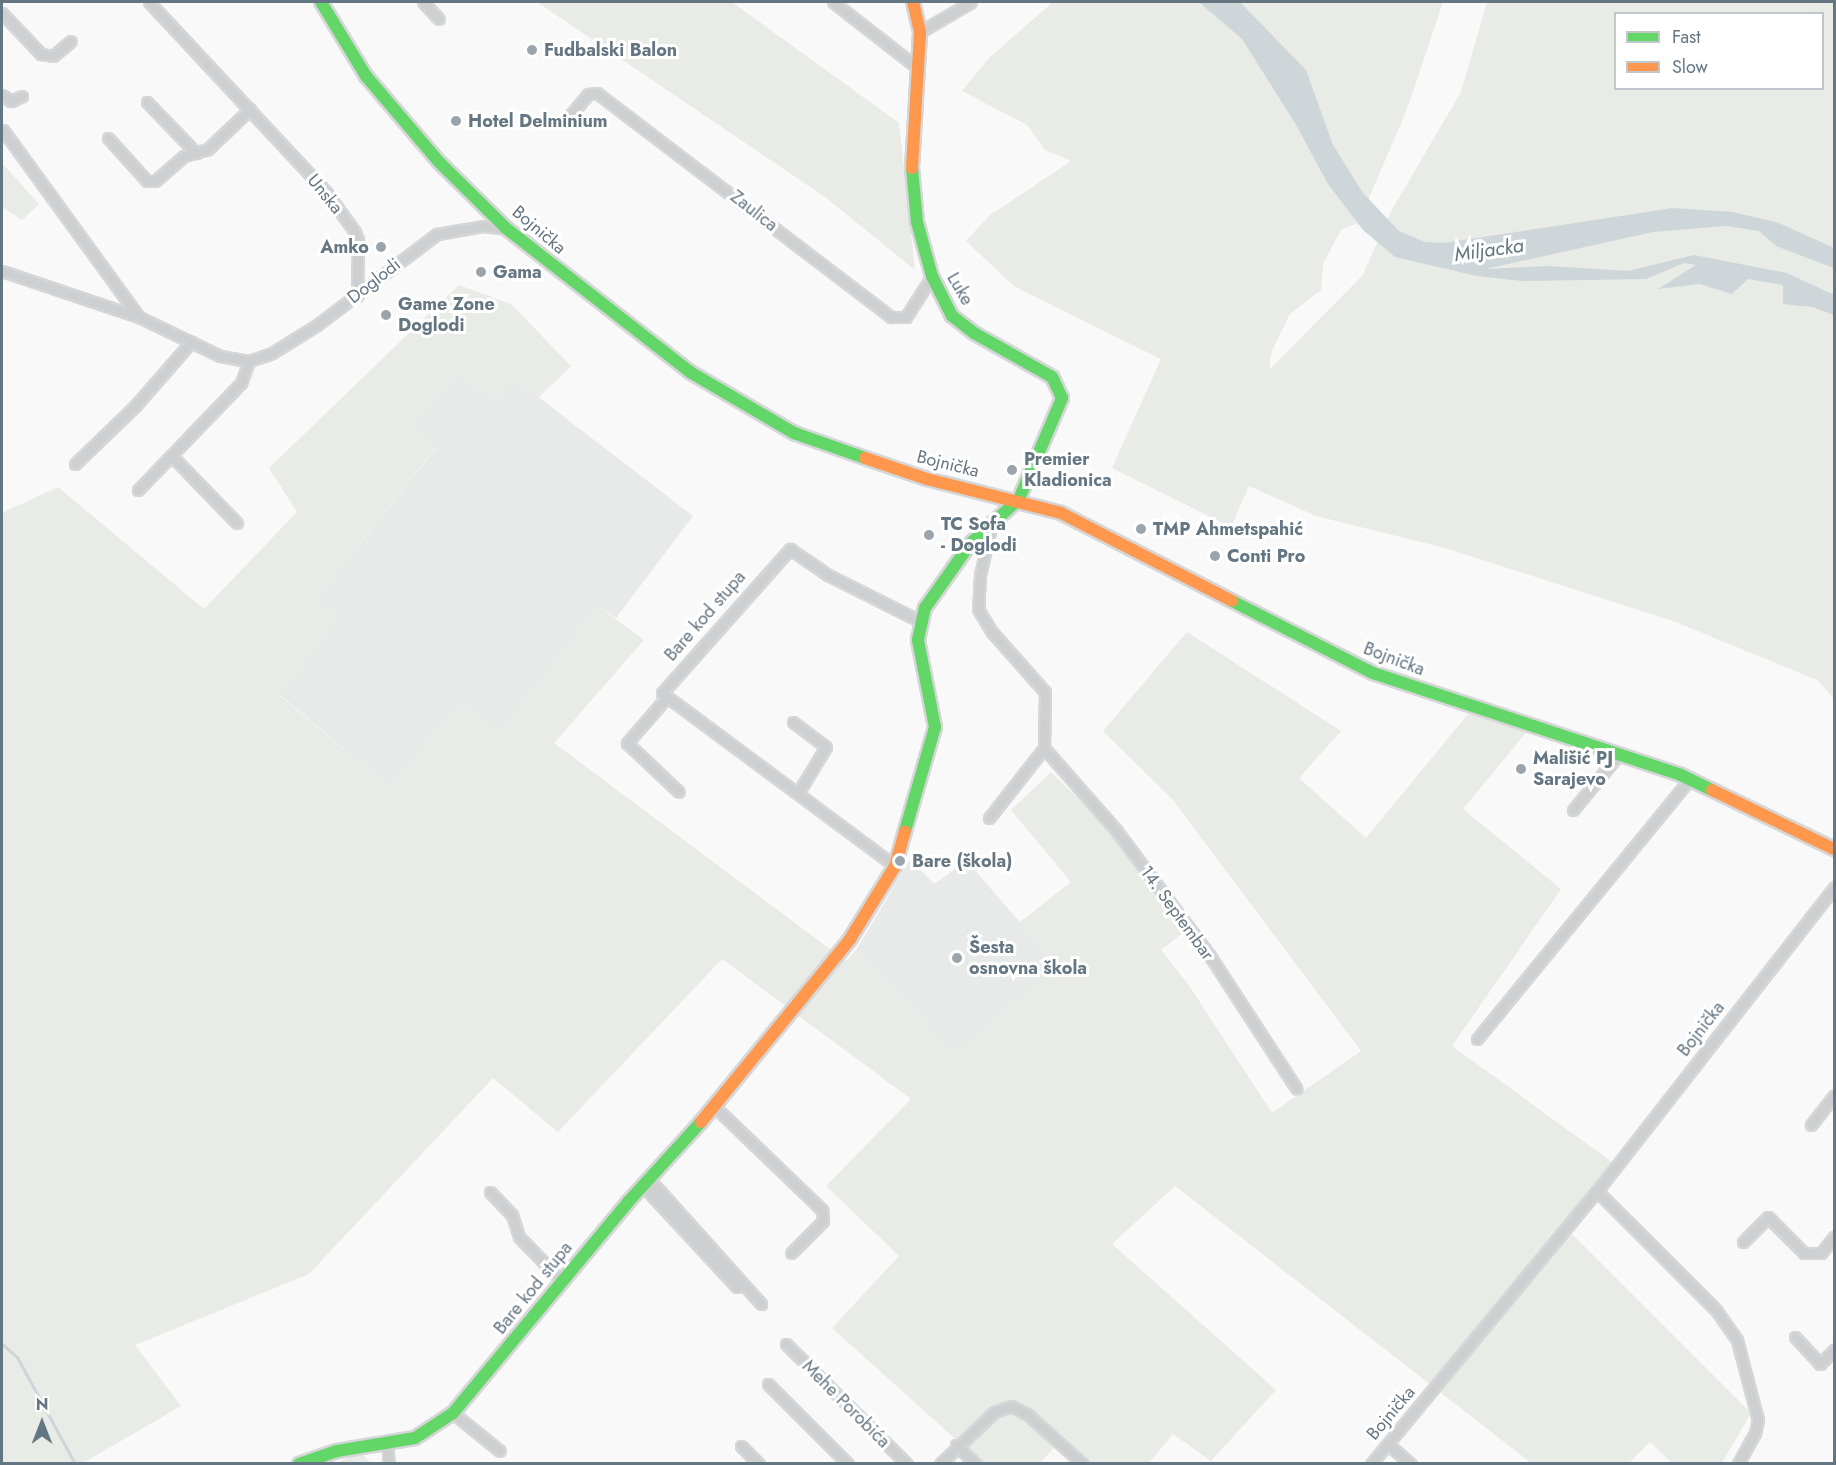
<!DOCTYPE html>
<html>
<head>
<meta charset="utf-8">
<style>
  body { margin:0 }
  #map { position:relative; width:1836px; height:1465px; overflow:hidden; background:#f9f9f9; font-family:Jost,sans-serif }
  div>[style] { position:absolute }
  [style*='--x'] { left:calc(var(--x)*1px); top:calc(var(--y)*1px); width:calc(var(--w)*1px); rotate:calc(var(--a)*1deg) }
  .built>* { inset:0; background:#e8e9e9 }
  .green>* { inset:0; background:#e8ebe6 }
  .water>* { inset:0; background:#ced6d9 }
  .stream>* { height:3px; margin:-1.5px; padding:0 1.5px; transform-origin:1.5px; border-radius:1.5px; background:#ced6d9 }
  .roads { filter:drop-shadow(2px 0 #d5d6d7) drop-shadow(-2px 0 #d5d6d7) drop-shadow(0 2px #d5d6d7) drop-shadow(0 -2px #d5d6d7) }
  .street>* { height:9px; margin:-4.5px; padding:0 4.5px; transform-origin:4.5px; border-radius:4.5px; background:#cecfd0 }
  .fast>* { height:12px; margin:-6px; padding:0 6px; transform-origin:6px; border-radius:6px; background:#63d668 }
  .slow>* { height:12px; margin:-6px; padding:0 6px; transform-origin:6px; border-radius:6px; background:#ff974d }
  .dots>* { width:16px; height:16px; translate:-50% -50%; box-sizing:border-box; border:3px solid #fff; border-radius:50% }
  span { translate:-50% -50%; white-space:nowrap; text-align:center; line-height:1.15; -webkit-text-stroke:6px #fff; paint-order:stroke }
  .poi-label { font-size:18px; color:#657683; font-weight:700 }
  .left { translate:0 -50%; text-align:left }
  .right { translate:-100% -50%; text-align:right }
  .street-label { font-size:18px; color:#657683 }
  .water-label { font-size:20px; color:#60757c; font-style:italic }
  .frame { position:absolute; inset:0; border:3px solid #657683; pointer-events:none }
  .legend { position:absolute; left:1614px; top:12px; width:210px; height:78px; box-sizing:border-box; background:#fff; border:2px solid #c1c8cd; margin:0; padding:8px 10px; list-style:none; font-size:18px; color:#657683 }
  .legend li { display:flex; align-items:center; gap:12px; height:30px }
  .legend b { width:30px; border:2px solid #c1c8cd }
  .north { position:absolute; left:12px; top:1393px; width:60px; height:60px; -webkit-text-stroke:4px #fff; paint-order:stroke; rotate:0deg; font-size:16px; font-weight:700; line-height:24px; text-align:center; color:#657683 }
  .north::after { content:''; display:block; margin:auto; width:21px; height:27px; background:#657683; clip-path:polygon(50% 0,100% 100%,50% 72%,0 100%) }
</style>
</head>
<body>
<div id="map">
  <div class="built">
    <i style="clip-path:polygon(457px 375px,495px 400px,515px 379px,693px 516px,616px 618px,598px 606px,500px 732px,460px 704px,389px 787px,280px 695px,339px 618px,316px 598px,437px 447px,412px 423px)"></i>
    <i style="clip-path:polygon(910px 859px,934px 884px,967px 861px,1057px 965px,955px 1054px,856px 950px)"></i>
  </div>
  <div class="green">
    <i style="clip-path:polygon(537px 2px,732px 2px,899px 123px,915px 270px,825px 197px)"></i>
    <i style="clip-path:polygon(evenodd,1053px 2px,1443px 2px,1406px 112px,1358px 223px,1341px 230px,1323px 264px,1321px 290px,1290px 314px,1272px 351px,1269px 370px,1363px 275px,1390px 213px,1461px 92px,1487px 2px,1834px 2px,1834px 699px,1817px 680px,1673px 621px,1445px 548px,1316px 516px,1249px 486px,1231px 527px,1112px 468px,1161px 359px,1015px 287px,966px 241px,989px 216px,1071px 161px,1045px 150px,1027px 125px,962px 91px,990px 57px,1053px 2px,1616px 14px,1822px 14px,1822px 88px,1616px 88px,1616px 14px)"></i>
    <i style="clip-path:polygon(2px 163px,39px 204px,22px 220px,2px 207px)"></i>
    <i style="clip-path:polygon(459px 285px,511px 304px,571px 366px,539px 397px,515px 379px,495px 400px,457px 375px,413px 423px,437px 446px,316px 598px,339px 618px,280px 696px,389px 787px,460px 704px,500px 732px,598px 606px,644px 640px,554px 743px,846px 961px,856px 950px,955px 1054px,1057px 965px,1020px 922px,1071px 882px,1011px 810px,1051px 772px,1109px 828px,1184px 932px,1161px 950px,1188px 984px,1272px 1113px,1361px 1051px,1173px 800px,1103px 731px,1187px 632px,1341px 731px,1299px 778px,1366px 838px,1468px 714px,1528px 730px,1463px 809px,1561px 889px,1452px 1046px,1619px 1167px,1566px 1228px,1751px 1413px,1722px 1463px,1672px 1463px,1650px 1442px,1629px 1463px,1531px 1463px,1175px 1186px,1112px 1244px,1276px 1390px,1211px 1461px,1173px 1434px,1149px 1463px,1092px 1463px,1064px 1437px,1040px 1463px,982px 1463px,832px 1328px,899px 1256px,826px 1186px,911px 1099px,722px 959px,558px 1132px,493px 1078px,309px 1274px,135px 1345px,181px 1406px,83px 1463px,2px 1463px,2px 513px,58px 487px,204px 609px,297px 512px,269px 468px)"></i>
    <i style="clip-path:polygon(361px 1453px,371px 1463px,332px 1464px)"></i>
  </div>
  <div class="water">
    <i style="clip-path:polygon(1199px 2px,1240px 2px,1306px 70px,1333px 145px,1363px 193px,1399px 231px,1425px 242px,1444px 243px,1673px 208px,1733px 212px,1779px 223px,1834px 248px,1834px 268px,1776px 246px,1759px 231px,1726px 226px,1653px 232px,1485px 269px,1549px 266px,1628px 271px,1694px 255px,1787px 273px,1834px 295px,1834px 315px,1812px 307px,1783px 304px,1783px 285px,1748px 279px,1732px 294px,1700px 284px,1658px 289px,1696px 265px,1684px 263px,1646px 279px,1522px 281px,1477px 276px,1395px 257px,1363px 230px,1328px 184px,1295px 123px,1242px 39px)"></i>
  </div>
  <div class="stream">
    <i style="--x:2;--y:1344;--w:20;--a:41"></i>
    <i style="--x:17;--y:1357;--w:122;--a:61.5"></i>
  </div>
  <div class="roads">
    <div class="street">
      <i style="--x:149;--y:2;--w:260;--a:47"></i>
      <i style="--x:326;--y:192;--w:49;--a:54.1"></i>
      <i style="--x:355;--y:232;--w:9;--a:69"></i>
      <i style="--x:358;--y:240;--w:56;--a:91"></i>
      <i style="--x:423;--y:2;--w:23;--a:47"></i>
      <i style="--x:833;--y:2;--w:109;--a:37.9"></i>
      <i style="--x:2;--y:13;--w:57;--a:46.4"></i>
      <i style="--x:41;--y:54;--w:12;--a:9"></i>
      <i style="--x:53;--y:56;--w:23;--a:-40"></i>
      <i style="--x:920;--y:32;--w:59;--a:-30.5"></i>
      <i style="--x:2;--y:95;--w:11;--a:34"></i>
      <i style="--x:11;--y:101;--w:12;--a:-24"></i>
      <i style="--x:147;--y:102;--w:71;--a:46.1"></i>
      <i style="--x:568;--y:118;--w:31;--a:-50"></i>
      <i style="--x:588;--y:94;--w:9;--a:-6"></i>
      <i style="--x:597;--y:93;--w:370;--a:37.3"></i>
      <i style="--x:891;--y:317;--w:15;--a:0"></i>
      <i style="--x:906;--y:317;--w:49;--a:-57.6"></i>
      <i style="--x:3;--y:130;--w:231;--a:54"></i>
      <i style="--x:108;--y:138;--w:58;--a:47.8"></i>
      <i style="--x:147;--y:181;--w:8;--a:0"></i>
      <i style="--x:155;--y:181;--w:38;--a:-41"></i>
      <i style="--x:184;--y:156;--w:25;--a:-16"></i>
      <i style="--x:208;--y:149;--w:58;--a:-43.6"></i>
      <i style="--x:2;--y:271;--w:145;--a:18.6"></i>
      <i style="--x:139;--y:317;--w:90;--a:25.7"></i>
      <i style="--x:220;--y:356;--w:29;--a:10"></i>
      <i style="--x:249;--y:361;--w:24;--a:-19"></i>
      <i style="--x:272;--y:353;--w:53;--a:-31.9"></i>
      <i style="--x:317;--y:325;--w:151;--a:-37.2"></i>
      <i style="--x:437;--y:234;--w:48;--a:-9.7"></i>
      <i style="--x:484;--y:226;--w:23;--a:7"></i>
      <i style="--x:172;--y:456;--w:93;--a:45.9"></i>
      <i style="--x:75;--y:464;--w:85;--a:-44"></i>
      <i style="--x:136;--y:405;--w:84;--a:-48.9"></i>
      <i style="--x:138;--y:490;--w:149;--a:-46.1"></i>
      <i style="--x:241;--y:383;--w:23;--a:-70"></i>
      <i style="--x:992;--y:523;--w:53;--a:103"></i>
      <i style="--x:980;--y:575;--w:34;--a:93"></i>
      <i style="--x:978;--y:609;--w:27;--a:59"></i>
      <i style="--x:992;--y:632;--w:80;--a:48.5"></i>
      <i style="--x:1045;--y:692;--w:56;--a:91"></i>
      <i style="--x:1044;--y:748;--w:109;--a:48.7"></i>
      <i style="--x:1116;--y:830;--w:157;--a:53.3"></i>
      <i style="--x:1210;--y:956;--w:158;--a:56.9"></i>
      <i style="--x:666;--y:698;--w:60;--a:130.9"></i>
      <i style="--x:627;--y:743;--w:71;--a:43.3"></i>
      <i style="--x:793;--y:722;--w:41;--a:37.1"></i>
      <i style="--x:826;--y:747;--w:54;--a:121.3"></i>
      <i style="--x:1573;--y:810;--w:72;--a:-50.6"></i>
      <i style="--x:989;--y:818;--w:89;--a:-51.8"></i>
      <i style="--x:895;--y:866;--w:290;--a:-143.4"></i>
      <i style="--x:662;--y:693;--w:193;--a:-48.4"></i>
      <i style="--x:790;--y:549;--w:46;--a:34.4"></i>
      <i style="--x:828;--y:575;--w:103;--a:26.6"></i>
      <i style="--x:1477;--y:1039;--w:336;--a:-50.7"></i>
      <i style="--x:715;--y:1107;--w:149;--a:43.9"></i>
      <i style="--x:822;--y:1210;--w:11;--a:85"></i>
      <i style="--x:823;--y:1221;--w:45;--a:135"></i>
      <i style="--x:1811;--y:1125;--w:37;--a:-52"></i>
      <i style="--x:649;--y:1179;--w:168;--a:48.1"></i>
      <i style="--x:643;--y:1186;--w:138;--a:47.1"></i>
      <i style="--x:1597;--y:1191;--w:168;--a:45"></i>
      <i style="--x:1716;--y:1310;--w:37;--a:55"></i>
      <i style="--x:1737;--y:1340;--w:83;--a:75.3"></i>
      <i style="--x:1758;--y:1420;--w:13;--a:103"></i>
      <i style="--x:1755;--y:1433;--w:35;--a:119"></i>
      <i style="--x:490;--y:1192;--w:32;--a:46"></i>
      <i style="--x:512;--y:1215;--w:23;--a:72"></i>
      <i style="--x:519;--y:1237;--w:62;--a:45.7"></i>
      <i style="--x:1743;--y:1242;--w:35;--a:-45"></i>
      <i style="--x:1768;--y:1217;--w:51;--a:45"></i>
      <i style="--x:1804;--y:1253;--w:17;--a:0"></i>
      <i style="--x:1821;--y:1253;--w:21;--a:-51"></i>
      <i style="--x:1795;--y:1337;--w:37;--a:47"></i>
      <i style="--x:1820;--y:1364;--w:20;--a:-45"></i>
      <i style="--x:786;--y:1344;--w:170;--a:44.8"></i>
      <i style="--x:768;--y:1384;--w:113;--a:45"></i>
      <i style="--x:453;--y:1413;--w:60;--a:39"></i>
      <i style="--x:387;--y:1443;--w:21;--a:85"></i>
      <i style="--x:956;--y:1445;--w:28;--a:44"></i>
      <i style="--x:1389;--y:1445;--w:29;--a:41"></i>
      <i style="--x:741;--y:1446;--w:25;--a:45"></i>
      <i style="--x:940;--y:1464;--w:75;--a:-43.9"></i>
      <i style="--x:994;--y:1412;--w:18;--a:-19"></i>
      <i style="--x:1011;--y:1406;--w:18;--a:27"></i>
      <i style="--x:1027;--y:1414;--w:75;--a:41.8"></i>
      <i style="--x:1371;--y:1464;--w:354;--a:-50.4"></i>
      <i style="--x:1597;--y:1191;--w:385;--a:-52"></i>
    </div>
    <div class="fast">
      <i style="--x:321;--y:2;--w:87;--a:58.7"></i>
      <i style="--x:366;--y:76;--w:113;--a:49.7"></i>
      <i style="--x:439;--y:162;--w:95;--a:44.6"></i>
      <i style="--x:507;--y:229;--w:232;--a:38"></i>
      <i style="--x:690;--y:372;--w:121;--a:30.4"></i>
      <i style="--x:794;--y:433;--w:75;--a:19.4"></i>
      <i style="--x:1232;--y:601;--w:158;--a:27.1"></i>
      <i style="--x:1373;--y:673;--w:324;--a:18.3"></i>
      <i style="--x:1681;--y:775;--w:34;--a:26"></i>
      <i style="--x:905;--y:831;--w:108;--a:-73.9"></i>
      <i style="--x:935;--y:727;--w:89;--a:-101.1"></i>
      <i style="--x:918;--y:640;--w:33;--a:-78"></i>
      <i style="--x:925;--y:608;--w:78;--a:-54.9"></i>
      <i style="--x:970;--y:544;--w:67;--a:-42.6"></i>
      <i style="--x:1019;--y:499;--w:110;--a:-66.9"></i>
      <i style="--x:1062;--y:398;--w:23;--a:-115"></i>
      <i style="--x:1052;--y:377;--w:90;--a:-150.6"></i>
      <i style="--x:974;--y:333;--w:28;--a:-142"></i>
      <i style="--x:952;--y:316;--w:45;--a:-116.6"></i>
      <i style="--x:932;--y:276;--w:56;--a:-105.5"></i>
      <i style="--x:917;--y:222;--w:54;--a:-95.3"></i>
      <i style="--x:299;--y:1464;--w:40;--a:-18.9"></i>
      <i style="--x:337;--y:1451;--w:79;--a:-9.5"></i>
      <i style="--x:415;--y:1438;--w:45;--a:-33.3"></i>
      <i style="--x:453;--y:1413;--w:274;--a:-50.3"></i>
      <i style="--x:628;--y:1202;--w:108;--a:-47.6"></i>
    </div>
    <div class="slow">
      <i style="--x:912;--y:168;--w:136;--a:-86.6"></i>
      <i style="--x:920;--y:32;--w:31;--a:-103"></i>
      <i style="--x:865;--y:458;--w:65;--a:18.7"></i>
      <i style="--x:927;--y:479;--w:138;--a:14.2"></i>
      <i style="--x:1061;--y:513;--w:192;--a:27.2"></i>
      <i style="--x:1712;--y:790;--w:136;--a:25.8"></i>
      <i style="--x:701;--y:1122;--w:236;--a:-50.8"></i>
      <i style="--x:850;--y:939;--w:86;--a:-58.3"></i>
      <i style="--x:895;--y:866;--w:36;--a:-74"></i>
    </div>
  </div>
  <div class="dots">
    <i style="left:532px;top:50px;background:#99a4ac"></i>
    <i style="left:456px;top:121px;background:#99a4ac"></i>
    <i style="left:381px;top:247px;background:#99a4ac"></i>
    <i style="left:481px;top:272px;background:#99a4ac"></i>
    <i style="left:386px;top:315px;background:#99a4ac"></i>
    <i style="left:1012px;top:470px;background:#99a4ac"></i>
    <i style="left:1141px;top:529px;background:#99a4ac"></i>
    <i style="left:929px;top:535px;background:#99a4ac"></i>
    <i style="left:1215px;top:556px;background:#99a4ac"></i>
    <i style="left:1521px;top:769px;background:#99a4ac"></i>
    <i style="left:900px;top:861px;background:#99a4ac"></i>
    <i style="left:957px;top:958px;background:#99a4ac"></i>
  </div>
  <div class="poi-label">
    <span class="left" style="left:544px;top:50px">Fudbalski Balon</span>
    <span class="left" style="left:468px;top:121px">Hotel Delminium</span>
    <span class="right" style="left:369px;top:247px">Amko</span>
    <span class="left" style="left:493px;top:272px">Gama</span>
    <span class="left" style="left:398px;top:315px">Game Zone<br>Doglodi</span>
    <span class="left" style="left:1024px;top:470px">Premier<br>Kladionica</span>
    <span class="left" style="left:941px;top:535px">TC Sofa<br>- Doglodi</span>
    <span class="left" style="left:1153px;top:529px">TMP Ahmetspahić</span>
    <span class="left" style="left:1227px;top:556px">Conti Pro</span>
    <span class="left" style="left:1533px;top:769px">Mališić PJ<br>Sarajevo</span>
    <span class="left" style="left:912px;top:861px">Bare (škola)</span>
    <span class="left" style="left:969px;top:958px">Šesta<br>osnovna škola</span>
  </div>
  <div class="street-label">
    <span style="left:325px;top:194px;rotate:51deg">Unska</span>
    <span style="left:754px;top:211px;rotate:38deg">Zaulica</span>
    <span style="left:539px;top:230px;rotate:40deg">Bojnička</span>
    <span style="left:374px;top:281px;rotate:-38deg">Doglodi</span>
    <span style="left:960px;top:289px;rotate:60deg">Luke</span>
    <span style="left:948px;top:464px;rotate:14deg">Bojnička</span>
    <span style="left:705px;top:616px;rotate:-49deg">Bare kod stupa</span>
    <span style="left:1394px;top:659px;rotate:21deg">Bojnička</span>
    <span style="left:1177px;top:913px;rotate:54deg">14. Septembar</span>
    <span style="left:1701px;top:1029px;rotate:-52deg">Bojnička</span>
    <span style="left:533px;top:1288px;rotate:-51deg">Bare kod stupa</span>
    <span style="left:846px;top:1404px;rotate:45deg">Mehe Porobića</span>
    <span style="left:1391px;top:1413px;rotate:-50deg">Bojnička</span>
  </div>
  <div class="water-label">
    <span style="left:1489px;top:250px;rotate:-8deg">Miljacka</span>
  </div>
  <div class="frame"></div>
  <ul class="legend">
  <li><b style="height:8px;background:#63d668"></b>Fast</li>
  <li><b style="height:8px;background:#ff974d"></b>Slow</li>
  </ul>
  <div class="north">N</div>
</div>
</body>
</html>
